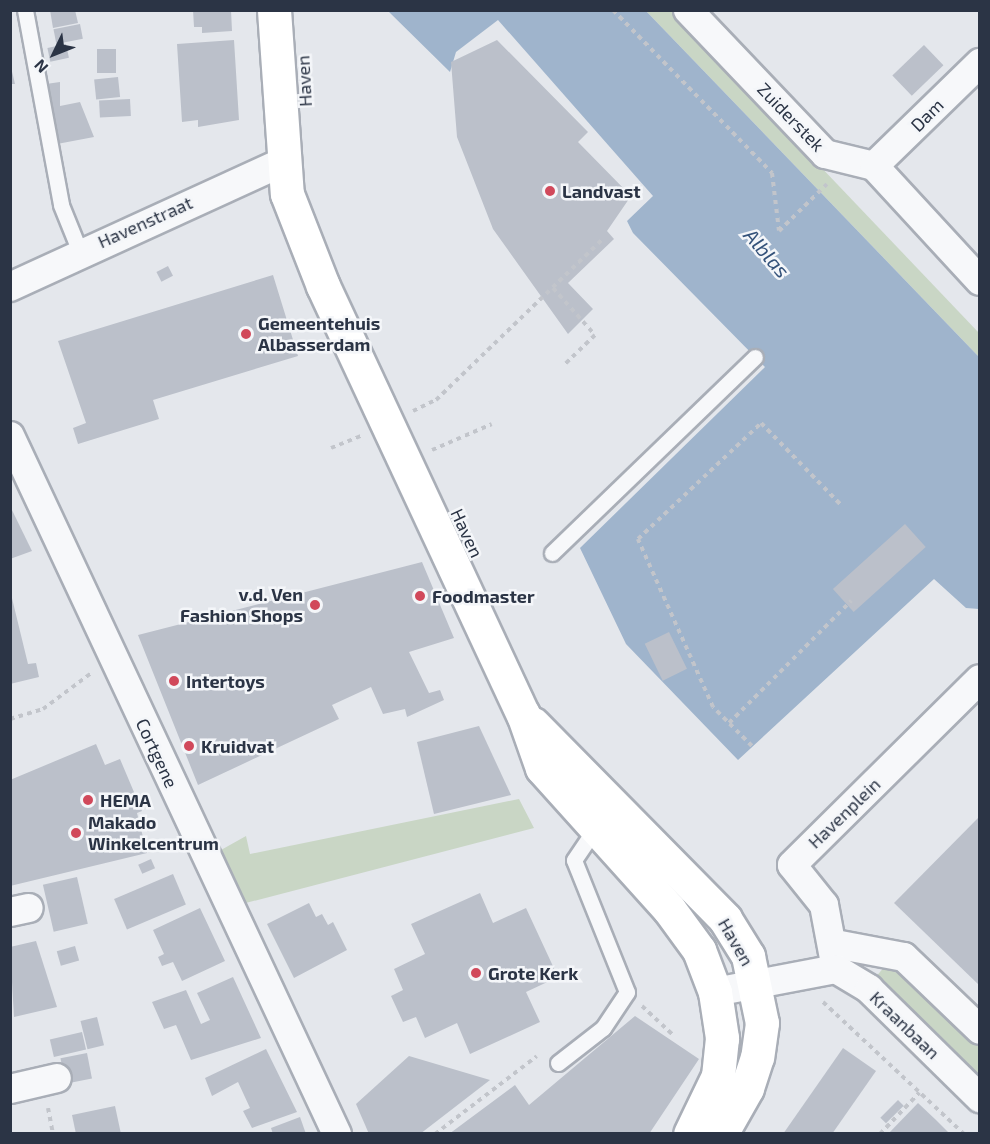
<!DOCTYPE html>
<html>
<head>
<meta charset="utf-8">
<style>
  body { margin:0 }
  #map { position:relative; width:990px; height:1144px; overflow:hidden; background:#e4e7ec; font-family:"Exo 2",sans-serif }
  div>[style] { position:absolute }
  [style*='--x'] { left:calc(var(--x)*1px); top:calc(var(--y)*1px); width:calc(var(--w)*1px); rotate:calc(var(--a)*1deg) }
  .green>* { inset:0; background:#c9d6c5 }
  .water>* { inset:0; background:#9fb4cc }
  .building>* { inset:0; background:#bbc0ca; transform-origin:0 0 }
  .path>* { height:4px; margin-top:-2px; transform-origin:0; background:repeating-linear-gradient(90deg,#c2c5cb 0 4.5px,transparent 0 9px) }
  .roads { filter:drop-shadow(2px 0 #a9aeb7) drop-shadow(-2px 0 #a9aeb7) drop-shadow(0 2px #a9aeb7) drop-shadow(0 -2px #a9aeb7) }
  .lane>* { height:15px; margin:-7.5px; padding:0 7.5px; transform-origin:7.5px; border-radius:7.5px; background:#f7f8fa }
  .street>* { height:28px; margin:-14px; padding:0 14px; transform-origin:14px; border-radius:14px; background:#f7f8fa }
  .secondary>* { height:33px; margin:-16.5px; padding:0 16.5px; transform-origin:16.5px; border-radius:16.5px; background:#fff }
  .dots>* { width:16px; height:16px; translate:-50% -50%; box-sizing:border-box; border:3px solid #f4f6f9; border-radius:50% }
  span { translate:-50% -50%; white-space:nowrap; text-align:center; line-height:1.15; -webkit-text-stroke:5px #f4f6f9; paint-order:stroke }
  .street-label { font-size:18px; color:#2b3445 }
  .poi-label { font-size:18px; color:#2b3445; font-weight:700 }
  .left { translate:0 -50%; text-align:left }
  .right { translate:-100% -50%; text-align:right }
  .water-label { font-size:20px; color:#34527a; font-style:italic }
  .frame { position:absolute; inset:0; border:12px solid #2b3445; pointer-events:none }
  .north { position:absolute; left:24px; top:24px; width:60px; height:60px; -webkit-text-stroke:4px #f4f6f9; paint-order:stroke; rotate:227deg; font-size:16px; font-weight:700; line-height:24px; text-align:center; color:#2b3445 }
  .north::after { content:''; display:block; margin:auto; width:21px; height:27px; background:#2b3445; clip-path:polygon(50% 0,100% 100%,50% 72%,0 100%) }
</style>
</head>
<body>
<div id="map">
  <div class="green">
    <i style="clip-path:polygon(646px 11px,671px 11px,697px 37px,979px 333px,979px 357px)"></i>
    <i style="clip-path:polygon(519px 799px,534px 828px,242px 904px,219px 862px,221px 850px,246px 836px,250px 854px)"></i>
    <i style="clip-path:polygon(884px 967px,897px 967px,979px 1045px,979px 1083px,876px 977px)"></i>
  </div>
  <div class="water">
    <i style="clip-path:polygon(388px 11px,646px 11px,979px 357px,979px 609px,966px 608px,934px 579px,738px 760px,626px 644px,580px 548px,765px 367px,633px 233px,627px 221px,653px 196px,498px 20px,456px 52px,450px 72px)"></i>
  </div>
  <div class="building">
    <i style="clip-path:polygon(50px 10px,75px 10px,78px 23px,53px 28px)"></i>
    <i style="clip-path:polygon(193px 10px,231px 10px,232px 31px,202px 33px,202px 27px,194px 27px)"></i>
    <i style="left:80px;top:24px;width:15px;height:27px;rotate:79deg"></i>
    <i style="clip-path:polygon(234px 40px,239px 120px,198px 127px,198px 120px,182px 122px,177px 44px)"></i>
    <i style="clip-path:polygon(497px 40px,588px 132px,578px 142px,631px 196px,607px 231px,614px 239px,568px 283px,593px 309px,568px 334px,493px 229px,457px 137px,451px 62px)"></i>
    <i style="left:66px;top:44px;width:14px;height:19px;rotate:78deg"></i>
    <i style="left:924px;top:45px;width:28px;height:44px;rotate:46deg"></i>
    <i style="left:97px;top:49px;width:19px;height:24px"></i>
    <i style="clip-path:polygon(10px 63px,15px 84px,10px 84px)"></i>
    <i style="left:118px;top:77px;width:20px;height:24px;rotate:84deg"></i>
    <i style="clip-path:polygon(60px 82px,60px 106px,80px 102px,94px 137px,57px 144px,46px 84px)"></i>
    <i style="left:130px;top:99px;width:17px;height:31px;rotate:87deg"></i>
    <i style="left:168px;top:266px;width:11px;height:13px;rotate:63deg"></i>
    <i style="clip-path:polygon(273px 275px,298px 356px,153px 400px,159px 419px,78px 444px,73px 428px,86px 423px,58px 341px)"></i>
    <i style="clip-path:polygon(10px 506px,32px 551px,10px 559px)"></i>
    <i style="left:905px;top:524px;width:31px;height:97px;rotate:48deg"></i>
    <i style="clip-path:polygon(422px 562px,454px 638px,409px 652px,429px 693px,440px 690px,444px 700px,407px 717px,405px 709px,383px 714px,371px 687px,332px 705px,339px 719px,198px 785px,138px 635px)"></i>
    <i style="clip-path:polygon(10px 590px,28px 664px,36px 663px,39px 677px,10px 684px)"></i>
    <i style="left:669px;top:632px;width:41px;height:27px;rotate:64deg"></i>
    <i style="clip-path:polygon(479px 726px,511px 795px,434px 814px,417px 742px)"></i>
    <i style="clip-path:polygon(96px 744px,105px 765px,120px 759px,142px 811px,137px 813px,147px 853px,10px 886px,10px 780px)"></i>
    <i style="clip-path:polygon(980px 816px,980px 986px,894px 903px)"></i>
    <i style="left:151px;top:859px;width:10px;height:14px;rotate:66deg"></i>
    <i style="left:173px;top:874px;width:33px;height:64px;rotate:67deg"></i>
    <i style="left:77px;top:877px;width:48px;height:35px;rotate:77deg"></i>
    <i style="clip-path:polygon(480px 893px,493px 923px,526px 908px,558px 977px,526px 992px,540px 1022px,470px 1054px,457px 1023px,425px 1038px,416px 1017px,403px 1022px,391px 996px,403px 990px,394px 969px,425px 954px,411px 924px)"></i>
    <i style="clip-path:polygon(309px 903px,316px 917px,322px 914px,328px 925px,333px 922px,347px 950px,294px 978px,267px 924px)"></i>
    <i style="clip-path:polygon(200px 908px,225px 961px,182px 981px,173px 962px,162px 966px,158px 957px,164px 954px,153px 930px)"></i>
    <i style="clip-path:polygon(36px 941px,57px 1007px,14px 1017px,10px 947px)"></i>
    <i style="left:75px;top:946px;width:15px;height:19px;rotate:74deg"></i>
    <i style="clip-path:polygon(233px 977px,261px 1038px,191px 1060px,176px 1025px,164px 1029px,152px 1002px,186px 990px,201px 1024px,210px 1020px,197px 993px)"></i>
    <i style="clip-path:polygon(635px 1016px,699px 1059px,649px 1134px,449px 1134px,515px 1085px,529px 1105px)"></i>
    <i style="left:97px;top:1017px;width:29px;height:17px;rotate:76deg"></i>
    <i style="left:82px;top:1032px;width:18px;height:33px;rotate:77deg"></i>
    <i style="clip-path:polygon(843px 1048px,876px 1071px,832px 1134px,783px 1134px)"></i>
    <i style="clip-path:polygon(266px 1049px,297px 1112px,252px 1128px,243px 1111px,250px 1108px,238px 1082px,212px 1096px,205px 1078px)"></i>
    <i style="left:87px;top:1053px;width:26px;height:27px;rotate:79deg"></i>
    <i style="clip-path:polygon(409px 1056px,490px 1080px,420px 1134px,369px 1134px,356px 1104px)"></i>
    <i style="left:898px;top:1100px;width:8px;height:25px;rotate:45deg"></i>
    <i style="clip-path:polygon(918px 1103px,936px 1120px,950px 1134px,888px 1134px)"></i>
    <i style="clip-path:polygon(115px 1106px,121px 1134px,76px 1134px,72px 1115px)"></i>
    <i style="clip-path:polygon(300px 1117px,306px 1134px,273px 1134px,271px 1128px)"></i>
  </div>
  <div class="path">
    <i style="--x:613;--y:10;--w:228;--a:45.7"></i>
    <i style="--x:772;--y:173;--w:58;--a:83.1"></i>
    <i style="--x:779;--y:231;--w:67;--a:-44.4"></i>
    <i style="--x:553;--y:288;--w:63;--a:48.2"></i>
    <i style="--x:595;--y:335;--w:43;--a:135.9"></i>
    <i style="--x:413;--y:411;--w:25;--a:-26"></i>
    <i style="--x:436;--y:400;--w:233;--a:-44"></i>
    <i style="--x:331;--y:448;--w:32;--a:-22"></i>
    <i style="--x:432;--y:450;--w:65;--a:-23.4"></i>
    <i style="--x:10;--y:719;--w:34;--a:-17"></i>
    <i style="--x:43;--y:709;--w:59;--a:-36.7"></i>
    <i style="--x:729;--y:723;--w:173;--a:-45"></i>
    <i style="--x:752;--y:746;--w:55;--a:-135"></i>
    <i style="--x:713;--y:707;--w:184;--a:-114.1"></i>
    <i style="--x:638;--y:539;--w:169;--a:-43.3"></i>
    <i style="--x:761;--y:423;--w:116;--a:45.7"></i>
    <i style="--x:823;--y:1002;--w:193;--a:43.1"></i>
    <i style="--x:642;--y:1006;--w:41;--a:43"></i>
    <i style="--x:48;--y:1108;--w:26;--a:79"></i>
    <i style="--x:435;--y:1134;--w:128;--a:-37.4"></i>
    <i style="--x:880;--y:1134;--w:57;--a:-46.4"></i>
  </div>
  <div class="roads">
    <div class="lane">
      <i style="--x:25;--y:10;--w:198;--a:79.5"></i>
      <i style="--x:61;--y:205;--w:51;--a:68"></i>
      <i style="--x:552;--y:553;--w:282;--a:-44"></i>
      <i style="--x:558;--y:1063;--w:57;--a:-37.9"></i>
      <i style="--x:603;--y:1028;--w:43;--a:-56.3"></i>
      <i style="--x:627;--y:992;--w:142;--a:-111.9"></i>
      <i style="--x:574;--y:860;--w:41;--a:-55.9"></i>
    </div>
    <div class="street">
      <i style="--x:688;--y:10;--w:199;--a:46.4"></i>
      <i style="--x:825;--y:154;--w:50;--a:13.8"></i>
      <i style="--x:874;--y:166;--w:156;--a:47.3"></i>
      <i style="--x:874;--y:166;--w:148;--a:-44.2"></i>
      <i style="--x:10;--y:287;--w:300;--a:-24.6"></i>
      <i style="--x:10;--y:436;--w:771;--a:64.9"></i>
      <i style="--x:10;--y:912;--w:19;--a:-12"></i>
      <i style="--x:835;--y:944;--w:70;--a:10.7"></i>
      <i style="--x:904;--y:957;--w:105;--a:43.8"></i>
      <i style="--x:836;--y:969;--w:65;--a:-100.6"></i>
      <i style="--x:824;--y:905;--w:51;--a:-128.7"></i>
      <i style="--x:792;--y:865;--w:264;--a:-44.7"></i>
      <i style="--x:715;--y:992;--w:123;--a:-10.8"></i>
      <i style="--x:836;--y:969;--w:39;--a:31"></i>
      <i style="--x:869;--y:989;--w:156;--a:44.5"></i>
      <i style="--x:10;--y:1089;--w:48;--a:-13.2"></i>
    </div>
    <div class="secondary">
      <i style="--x:274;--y:10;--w:184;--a:86"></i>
      <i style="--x:287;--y:194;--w:99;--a:68.6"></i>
      <i style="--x:323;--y:286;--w:472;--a:65"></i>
      <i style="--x:523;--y:714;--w:57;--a:70.6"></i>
      <i style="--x:542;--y:768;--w:190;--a:48"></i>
      <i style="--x:669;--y:909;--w:51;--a:53.8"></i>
      <i style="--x:699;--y:950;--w:45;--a:69.1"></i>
      <i style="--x:715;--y:992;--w:47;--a:81.3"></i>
      <i style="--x:722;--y:1038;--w:38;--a:96"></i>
      <i style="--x:718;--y:1076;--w:64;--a:115.8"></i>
      <i style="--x:533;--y:724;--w:274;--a:45.4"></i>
      <i style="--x:725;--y:919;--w:44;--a:58.1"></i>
      <i style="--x:748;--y:956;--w:68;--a:78.2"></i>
      <i style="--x:762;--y:1023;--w:34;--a:98"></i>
      <i style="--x:757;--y:1057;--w:33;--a:108"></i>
      <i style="--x:747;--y:1088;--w:53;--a:119.5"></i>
    </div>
  </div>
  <div class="dots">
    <i style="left:550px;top:191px;background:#d1495b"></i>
    <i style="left:246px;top:334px;background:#d1495b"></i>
    <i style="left:420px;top:596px;background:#d1495b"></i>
    <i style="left:315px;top:605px;background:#d1495b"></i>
    <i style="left:174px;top:681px;background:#d1495b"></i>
    <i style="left:189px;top:746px;background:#d1495b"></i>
    <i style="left:88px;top:800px;background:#d1495b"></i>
    <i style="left:76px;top:833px;background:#d1495b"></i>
    <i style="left:476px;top:973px;background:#d1495b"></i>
  </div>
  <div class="street-label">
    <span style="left:304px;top:81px;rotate:-93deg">Haven</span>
    <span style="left:927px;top:115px;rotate:-45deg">Dam</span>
    <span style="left:791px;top:117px;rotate:46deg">Zuiderstek</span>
    <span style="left:145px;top:222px;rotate:-24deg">Havenstraat</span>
    <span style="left:467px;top:533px;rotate:65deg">Haven</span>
    <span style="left:157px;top:753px;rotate:65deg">Cortgene</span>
    <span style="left:844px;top:813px;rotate:-44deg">Havenplein</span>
    <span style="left:736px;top:942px;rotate:60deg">Haven</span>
    <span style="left:905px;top:1025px;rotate:44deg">Kraanbaan</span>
  </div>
  <div class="poi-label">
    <span class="left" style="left:562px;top:191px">Landvast</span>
    <span class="left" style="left:258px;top:334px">Gemeentehuis<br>Albasserdam</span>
    <span class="right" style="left:303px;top:605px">v.d. Ven<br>Fashion Shops</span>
    <span class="left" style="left:432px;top:596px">Foodmaster</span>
    <span class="left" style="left:186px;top:681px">Intertoys</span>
    <span class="left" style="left:201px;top:746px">Kruidvat</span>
    <span class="left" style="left:100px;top:800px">HEMA</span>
    <span class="left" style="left:88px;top:833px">Makado<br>Winkelcentrum</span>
    <span class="left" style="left:488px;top:973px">Grote Kerk</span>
  </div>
  <div class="water-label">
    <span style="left:767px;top:253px;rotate:49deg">Alblas</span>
  </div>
  <div class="frame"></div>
  <div class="north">N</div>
</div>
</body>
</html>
